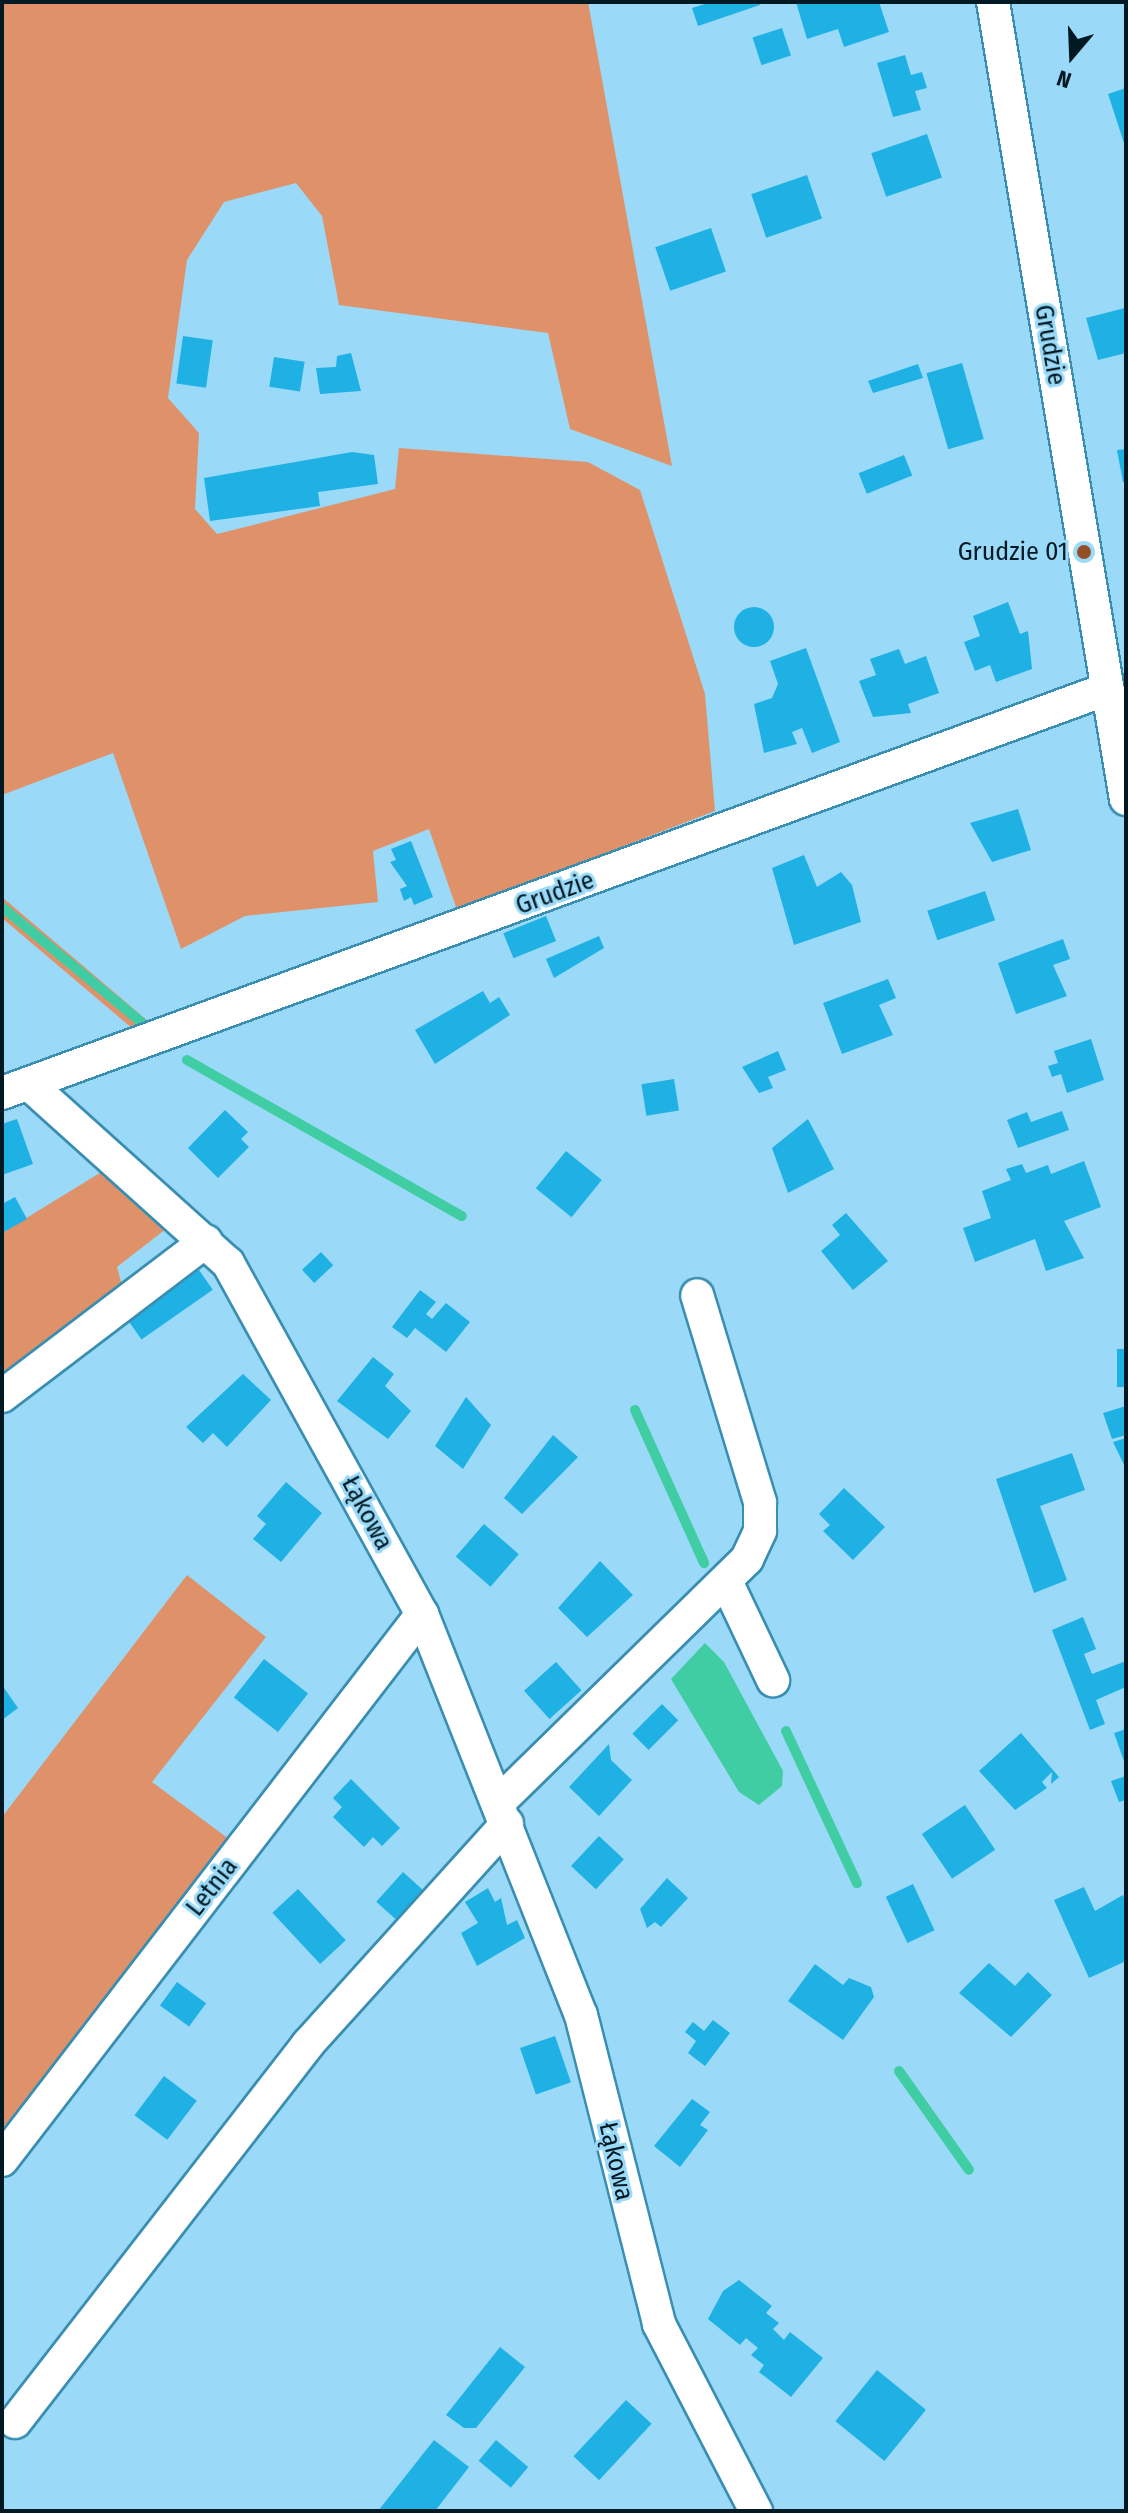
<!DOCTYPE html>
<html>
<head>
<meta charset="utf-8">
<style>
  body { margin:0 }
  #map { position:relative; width:1128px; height:2513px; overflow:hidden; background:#9adaf8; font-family:"Fira Sans Condensed",sans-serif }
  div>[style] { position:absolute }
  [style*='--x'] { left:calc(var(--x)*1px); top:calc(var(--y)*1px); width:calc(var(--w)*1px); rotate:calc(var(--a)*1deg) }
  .green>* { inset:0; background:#df9269 }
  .water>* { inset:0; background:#41cda3 }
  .stream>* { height:10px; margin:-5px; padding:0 5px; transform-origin:5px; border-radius:5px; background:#41cda3 }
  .building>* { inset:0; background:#1fb1e4; transform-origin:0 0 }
  .round { border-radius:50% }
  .roads { filter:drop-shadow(2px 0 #398eb1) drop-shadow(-2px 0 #398eb1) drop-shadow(0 2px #398eb1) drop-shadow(0 -2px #398eb1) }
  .minor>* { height:32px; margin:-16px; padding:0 16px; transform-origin:16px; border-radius:16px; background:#fff }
  .dots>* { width:22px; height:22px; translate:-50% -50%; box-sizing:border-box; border:4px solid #9adaf8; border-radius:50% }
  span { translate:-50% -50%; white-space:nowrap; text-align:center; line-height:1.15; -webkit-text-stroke:6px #9adaf8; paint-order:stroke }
  .street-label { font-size:26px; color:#001923 }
  .poi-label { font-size:26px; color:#001923 }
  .right { translate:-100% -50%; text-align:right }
  .frame { position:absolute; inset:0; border:4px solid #001923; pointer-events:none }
  .north { position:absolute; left:1032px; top:16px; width:80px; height:80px; -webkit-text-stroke:6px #9adaf8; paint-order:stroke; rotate:199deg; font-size:22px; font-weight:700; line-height:32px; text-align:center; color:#001923 }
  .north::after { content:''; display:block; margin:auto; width:28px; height:36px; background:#001923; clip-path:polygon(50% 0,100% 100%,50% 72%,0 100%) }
</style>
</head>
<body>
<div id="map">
  <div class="green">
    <i style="clip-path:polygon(2px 2px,588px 2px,672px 466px,570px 429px,548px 333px,339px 305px,322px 216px,296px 183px,224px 202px,187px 260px,168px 398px,199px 433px,195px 509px,217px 534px,395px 489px,399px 448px,588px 462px,640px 490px,705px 694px,715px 811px,457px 910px,429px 829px,373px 851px,378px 902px,245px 916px,181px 949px,113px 753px,2px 795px)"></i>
    <i style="clip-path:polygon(2px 897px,155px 1027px,133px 1029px,2px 918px)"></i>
    <i style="clip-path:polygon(103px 1171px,171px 1225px,117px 1267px,123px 1289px,2px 1382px,2px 1233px)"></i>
    <i style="clip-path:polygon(187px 1575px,266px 1637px,152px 1782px,229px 1839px,2px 2133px,2px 1817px)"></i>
  </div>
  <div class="water">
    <i style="clip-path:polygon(705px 1643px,724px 1662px,783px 1771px,782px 1786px,759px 1805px,739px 1792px,671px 1679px)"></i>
  </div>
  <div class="stream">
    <i style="--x:2;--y:907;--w:187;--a:39.6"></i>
    <i style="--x:187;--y:1060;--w:316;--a:29.6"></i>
    <i style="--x:635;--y:1410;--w:168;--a:65.7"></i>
    <i style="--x:786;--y:1731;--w:168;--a:65"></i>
    <i style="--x:899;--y:2071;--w:121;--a:54.7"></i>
  </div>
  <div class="building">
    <i style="clip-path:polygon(711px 2px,759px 2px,760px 5px,698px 26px,692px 8px)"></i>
    <i style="clip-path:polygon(796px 2px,879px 2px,889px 32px,844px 47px,838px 29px,807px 39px)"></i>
    <i style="left:782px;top:28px;width:29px;height:31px;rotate:72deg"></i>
    <i style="clip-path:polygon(905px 55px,911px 75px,922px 72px,927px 88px,915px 91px,921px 110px,893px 117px,877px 63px)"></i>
    <i style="clip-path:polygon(1126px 88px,1126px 146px,1125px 146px,1108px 94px)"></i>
    <i style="left:927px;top:134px;width:46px;height:59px;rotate:71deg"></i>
    <i style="left:807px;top:175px;width:46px;height:59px;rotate:71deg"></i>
    <i style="left:711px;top:228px;width:46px;height:59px;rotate:71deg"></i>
    <i style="clip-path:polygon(1125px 308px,1126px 353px,1098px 360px,1086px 318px)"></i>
    <i style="left:183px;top:336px;width:30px;height:48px;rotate:8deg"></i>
    <i style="clip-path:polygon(351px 353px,361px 391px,320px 394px,316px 368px,336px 367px,337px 356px)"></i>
    <i style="left:274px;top:357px;width:31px;height:30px;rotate:9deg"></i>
    <i style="left:962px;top:363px;width:79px;height:37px;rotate:74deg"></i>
    <i style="clip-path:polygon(918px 364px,923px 378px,873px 393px,868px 381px)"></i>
    <i style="clip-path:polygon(1126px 449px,1126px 482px,1123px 482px,1117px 450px)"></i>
    <i style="clip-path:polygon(352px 452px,374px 455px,378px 484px,318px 492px,320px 506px,210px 521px,204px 478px)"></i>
    <i style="left:904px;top:455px;width:22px;height:49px;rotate:68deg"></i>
    <i style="clip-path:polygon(1008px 602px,1020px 634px,1028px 631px,1032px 669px,996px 682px,990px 665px,975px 671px,964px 642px,980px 636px,973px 616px)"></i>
    <i class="round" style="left:734px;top:607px;width:40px;height:40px"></i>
    <i style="clip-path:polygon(806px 648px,840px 742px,812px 753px,802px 728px,792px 732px,797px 744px,764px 753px,754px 704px,772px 698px,778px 684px,770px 661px)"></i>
    <i style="clip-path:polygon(899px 649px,905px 664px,926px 656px,939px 693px,908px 704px,911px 713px,873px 717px,859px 681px,876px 675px,870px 659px)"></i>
    <i style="clip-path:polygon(1018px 809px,1031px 850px,992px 862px,970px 823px)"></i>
    <i style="clip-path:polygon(411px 841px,433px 897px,414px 905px,411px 897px,404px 901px,400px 889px,407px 886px,390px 862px,396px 860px,391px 849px)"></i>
    <i style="clip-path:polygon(804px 855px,817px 887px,841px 872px,852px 885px,861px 922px,794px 945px,772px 868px)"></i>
    <i style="left:985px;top:891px;width:31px;height:61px;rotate:71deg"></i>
    <i style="left:546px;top:916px;width:27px;height:46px;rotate:68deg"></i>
    <i style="clip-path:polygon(599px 936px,604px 948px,554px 978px,546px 959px)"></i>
    <i style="clip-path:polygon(1063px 939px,1070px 959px,1053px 965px,1067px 996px,1016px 1014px,998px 963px)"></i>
    <i style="clip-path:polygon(888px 979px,896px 998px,879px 1005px,893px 1035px,842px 1054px,823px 1003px)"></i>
    <i style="clip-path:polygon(483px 991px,490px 1003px,499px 997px,510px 1015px,435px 1064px,415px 1030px)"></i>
    <i style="clip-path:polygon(1091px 1039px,1104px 1080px,1067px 1093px,1061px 1074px,1052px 1077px,1048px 1066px,1058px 1063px,1054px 1051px)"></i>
    <i style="clip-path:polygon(778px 1051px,786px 1070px,768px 1077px,773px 1088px,759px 1093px,742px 1067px)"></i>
    <i style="left:674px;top:1079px;width:32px;height:33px;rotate:81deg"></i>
    <i style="clip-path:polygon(225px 1110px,248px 1132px,241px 1139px,249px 1147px,218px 1178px,188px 1148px)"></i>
    <i style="clip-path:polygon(1062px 1111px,1069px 1130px,1018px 1148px,1007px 1120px,1027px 1112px,1031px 1122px)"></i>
    <i style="clip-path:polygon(17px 1119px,33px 1164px,2px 1175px,2px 1124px)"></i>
    <i style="clip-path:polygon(808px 1119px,834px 1169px,788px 1193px,772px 1148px)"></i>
    <i style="left:566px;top:1151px;width:46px;height:48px;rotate:39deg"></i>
    <i style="clip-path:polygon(1084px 1161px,1101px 1207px,1064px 1221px,1084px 1258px,1046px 1271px,1035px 1239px,975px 1262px,963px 1228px,991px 1218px,982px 1191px,1011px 1180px,1006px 1169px,1022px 1164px,1026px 1173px,1048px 1165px,1051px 1174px)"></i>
    <i style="clip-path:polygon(15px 1197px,27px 1219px,2px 1233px,2px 1204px)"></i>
    <i style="clip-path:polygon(846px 1213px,888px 1261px,853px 1290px,821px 1251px,840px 1235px,832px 1225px)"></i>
    <i style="left:321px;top:1252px;width:18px;height:26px;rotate:47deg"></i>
    <i style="left:199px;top:1270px;width:24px;height:87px;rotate:55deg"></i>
    <i style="clip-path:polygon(420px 1290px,436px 1302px,426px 1314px,432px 1319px,446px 1303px,470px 1322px,446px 1352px,415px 1328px,407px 1338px,392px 1327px)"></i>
    <i style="left:1126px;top:1349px;width:38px;height:9px;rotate:90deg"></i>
    <i style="clip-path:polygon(373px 1357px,394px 1374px,385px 1386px,411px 1411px,388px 1439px,337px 1401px)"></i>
    <i style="clip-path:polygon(243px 1374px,271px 1400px,227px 1447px,213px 1433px,203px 1443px,186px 1427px)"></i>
    <i style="clip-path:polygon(466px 1397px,491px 1425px,463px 1469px,435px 1446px)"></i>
    <i style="clip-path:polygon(1126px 1406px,1126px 1435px,1112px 1439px,1103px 1413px)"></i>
    <i style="clip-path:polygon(553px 1435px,578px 1457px,522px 1514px,504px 1498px)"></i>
    <i style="clip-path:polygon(1126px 1438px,1126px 1469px,1113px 1442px)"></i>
    <i style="clip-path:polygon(1072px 1453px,1085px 1490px,1040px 1506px,1067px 1580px,1034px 1593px,996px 1479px)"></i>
    <i style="clip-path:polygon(286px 1482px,322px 1513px,281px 1562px,253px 1539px,266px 1524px,257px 1516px)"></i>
    <i style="clip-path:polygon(844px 1488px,885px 1527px,853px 1560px,823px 1531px,830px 1525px,819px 1514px)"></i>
    <i style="left:484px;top:1524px;width:46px;height:43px;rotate:41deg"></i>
    <i style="clip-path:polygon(600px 1561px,633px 1595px,587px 1637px,558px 1608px)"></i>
    <i style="clip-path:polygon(1083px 1617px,1096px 1649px,1084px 1654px,1092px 1674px,1126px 1661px,1126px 1687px,1096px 1700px,1105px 1724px,1090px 1730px,1052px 1630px)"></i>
    <i style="left:264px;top:1659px;width:56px;height:49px;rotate:38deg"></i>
    <i style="left:556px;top:1662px;width:38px;height:43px;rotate:48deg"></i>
    <i style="clip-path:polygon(2px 1685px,18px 1708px,2px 1720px)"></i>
    <i style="left:662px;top:1704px;width:23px;height:42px;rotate:45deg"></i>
    <i style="clip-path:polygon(1126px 1729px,1126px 1767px,1114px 1733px)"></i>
    <i style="clip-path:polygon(1021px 1733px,1059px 1777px,1051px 1784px,1052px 1772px,1042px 1782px,1047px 1788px,1015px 1810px,979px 1771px)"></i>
    <i style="clip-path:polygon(609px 1744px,611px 1760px,632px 1780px,599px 1816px,569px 1787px)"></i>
    <i style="clip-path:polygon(1126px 1776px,1126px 1800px,1119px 1802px,1111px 1781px)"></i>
    <i style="clip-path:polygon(351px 1779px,400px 1828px,382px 1846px,373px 1837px,364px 1847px,333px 1817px,342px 1807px,333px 1798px)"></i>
    <i style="left:965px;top:1805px;width:54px;height:52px;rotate:56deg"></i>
    <i style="left:599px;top:1836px;width:34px;height:41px;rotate:43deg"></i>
    <i style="left:403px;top:1872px;width:28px;height:40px;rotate:42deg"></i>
    <i style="clip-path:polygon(667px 1878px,688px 1898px,661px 1927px,655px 1922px,647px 1928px,640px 1909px)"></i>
    <i style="left:913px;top:1884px;width:51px;height:30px;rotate:65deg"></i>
    <i style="clip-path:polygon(1084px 1887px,1095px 1911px,1123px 1895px,1126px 1902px,1126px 1961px,1089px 1978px,1054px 1900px)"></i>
    <i style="clip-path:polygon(488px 1888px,495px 1902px,501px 1898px,507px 1925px,517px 1920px,525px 1938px,477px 1966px,461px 1933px,478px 1923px,465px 1902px)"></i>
    <i style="left:298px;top:1889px;width:70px;height:35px;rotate:47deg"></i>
    <i style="clip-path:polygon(989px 1963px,1015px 1986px,1028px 1972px,1052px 1995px,1011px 2037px,959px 1993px)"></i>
    <i style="clip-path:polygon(815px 1964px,843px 1985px,849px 1978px,871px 1987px,874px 1997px,843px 2040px,788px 2001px)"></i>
    <i style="left:177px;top:1982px;width:36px;height:29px;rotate:36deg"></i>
    <i style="clip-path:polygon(713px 2020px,730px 2033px,705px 2066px,688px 2053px,696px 2041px,685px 2032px,693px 2022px,704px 2031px)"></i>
    <i style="left:555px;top:2036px;width:49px;height:37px;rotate:71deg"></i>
    <i style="left:164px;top:2076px;width:41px;height:49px;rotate:37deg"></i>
    <i style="clip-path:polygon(692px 2099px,710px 2112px,700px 2125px,708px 2130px,680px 2167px,654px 2146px)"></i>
    <i style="clip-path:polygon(739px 2280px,772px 2306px,766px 2313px,779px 2323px,773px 2329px,784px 2340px,790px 2332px,823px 2358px,791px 2397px,759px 2372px,764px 2365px,751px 2355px,758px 2348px,746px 2338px,740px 2345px,708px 2319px,723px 2291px)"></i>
    <i style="clip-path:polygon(500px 2347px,525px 2367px,476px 2428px,464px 2428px,446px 2415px)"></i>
    <i style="left:877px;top:2370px;width:63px;height:66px;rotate:39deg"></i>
    <i style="left:626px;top:2400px;width:35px;height:77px;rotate:43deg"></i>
    <i style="clip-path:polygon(434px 2440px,469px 2467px,435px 2511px,378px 2511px)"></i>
    <i style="left:496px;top:2440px;width:42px;height:27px;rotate:40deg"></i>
  </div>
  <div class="roads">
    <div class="minor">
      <i style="--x:993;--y:2;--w:808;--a:80.53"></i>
      <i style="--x:29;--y:1084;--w:268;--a:42"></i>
      <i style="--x:228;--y:1263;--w:401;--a:61.1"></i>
      <i style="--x:422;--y:1614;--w:431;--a:68.4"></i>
      <i style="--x:581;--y:2015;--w:319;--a:75.8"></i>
      <i style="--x:659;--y:2324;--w:211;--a:62.6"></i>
      <i style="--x:2;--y:1093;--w:1177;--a:-20.08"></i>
      <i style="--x:2;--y:1396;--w:256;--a:-37.2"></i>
      <i style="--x:726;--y:1581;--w:110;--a:64.6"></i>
      <i style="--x:500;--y:1801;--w:346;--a:-44.4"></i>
      <i style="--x:747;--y:1559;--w:31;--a:-65"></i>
      <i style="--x:760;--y:1531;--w:29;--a:-90"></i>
      <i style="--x:760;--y:1502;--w:216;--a:-106.9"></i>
      <i style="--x:2;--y:2160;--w:689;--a:-52.43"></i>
      <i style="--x:15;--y:2422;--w:478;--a:-52.2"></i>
      <i style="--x:308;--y:2044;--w:297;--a:-47.9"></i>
    </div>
  </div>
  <div class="dots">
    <i style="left:1084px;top:552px;background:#954f26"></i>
  </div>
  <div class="street-label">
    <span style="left:1050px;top:345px;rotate:80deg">Grudzie</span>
    <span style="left:555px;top:893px;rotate:-20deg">Grudzie</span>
    <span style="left:367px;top:1513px;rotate:62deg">Łąkowa</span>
    <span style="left:212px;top:1887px;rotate:-52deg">Letnia</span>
    <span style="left:616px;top:2161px;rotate:77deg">Łąkowa</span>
  </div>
  <div class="poi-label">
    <span class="right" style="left:1068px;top:552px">Grudzie 01</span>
  </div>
  <div class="frame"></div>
  <div class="north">N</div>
</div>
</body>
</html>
